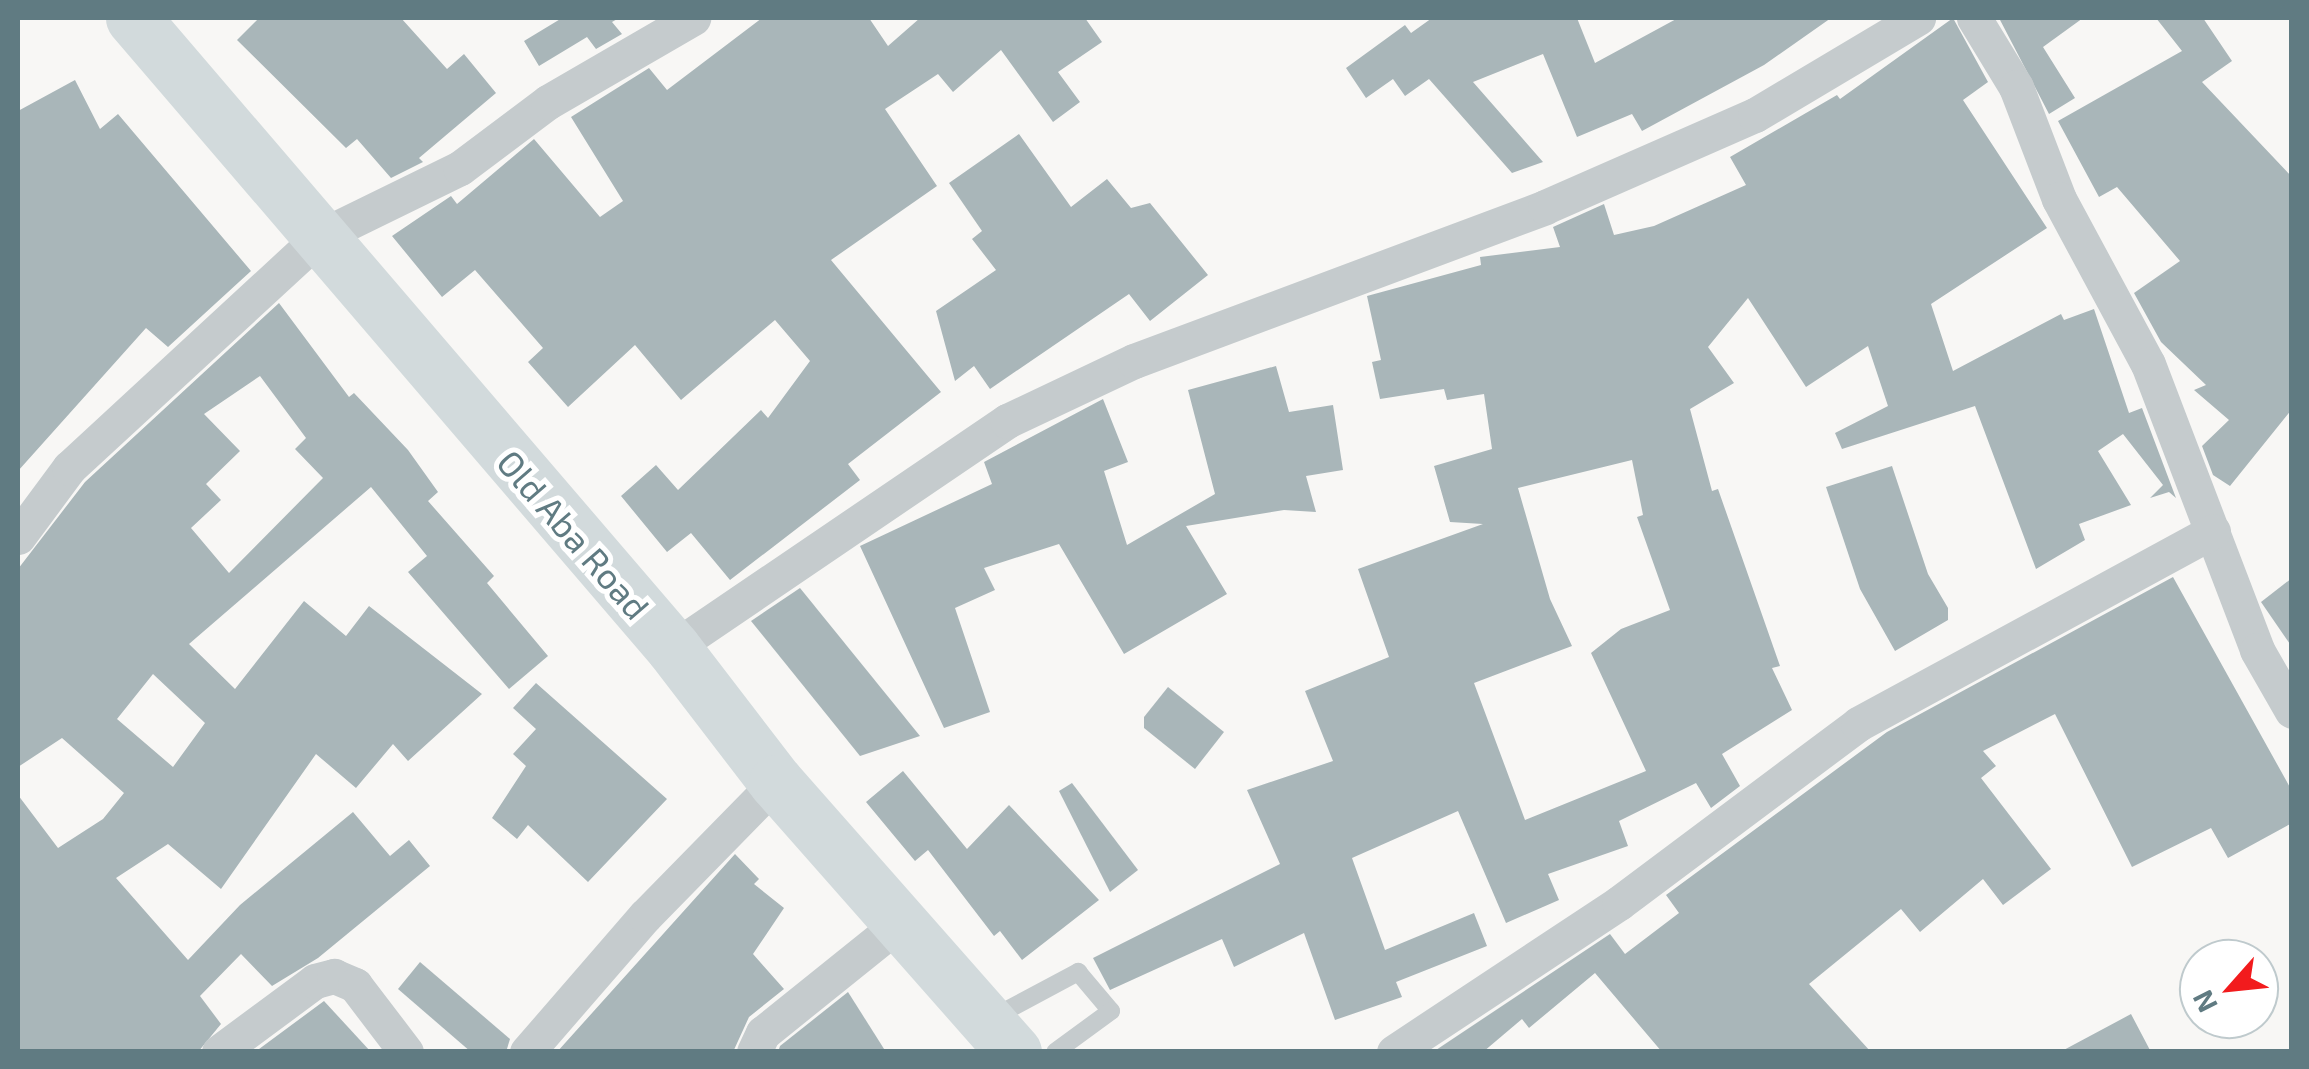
<!DOCTYPE html>
<html>
<head>
<meta charset="utf-8">
<style>
  body { margin:0 }
  #map { position:relative; width:2309px; height:1069px; overflow:hidden; background:#f8f7f5; font-family:"Exo 2",sans-serif }
  div>[style] { position:absolute }
  [style*='--x'] { left:calc(var(--x)*1px); top:calc(var(--y)*1px); width:calc(var(--w)*1px); rotate:calc(var(--a)*1deg) }
  .building>* { inset:0; background:#a9b6b9 }
  .service>* { height:18px; margin:-9px; padding:0 9px; transform-origin:9px; border-radius:9px; background:#c5cbcd }
  .minor>* { height:35px; margin:-17.5px; padding:0 17.5px; transform-origin:17.5px; border-radius:17.5px; background:#c5cbcd }
  .primary>* { height:55px; margin:-27.5px; padding:0 27.5px; transform-origin:27.5px; border-radius:27.5px; background:#d2dadc }
  span { translate:-50% -50%; white-space:nowrap; text-align:center; line-height:1.15; -webkit-text-stroke:10px #fff; paint-order:stroke }
  .street-label { font-size:35px; color:#607b82 }
  .frame { position:absolute; inset:0; border:20px solid #607b82; pointer-events:none }
  .north { position:absolute; left:2179px; top:939px; width:100px; height:100px; box-sizing:border-box; background:#fff; border:2px solid #bfcacd; border-radius:50%; rotate:243deg; font-size:28px; font-weight:700; line-height:40px; text-align:center; color:#607b82 }
  .north::after { content:''; display:block; margin:auto; width:35px; height:45px; background:#f21b1d; clip-path:polygon(50% 0,100% 100%,50% 72%,0 100%) }
</style>
</head>
<body>
<div id="map">
  <div class="building">
    <i style="clip-path:polygon(259px 18px,401px 18px,447px 69px,464px 54px,496px 93px,419px 158px,423px 162px,391px 178px,357px 139px,346px 148px,237px 40px)"></i>
    <i style="clip-path:polygon(562px 18px,619px 18px,612px 22px,622px 34px,596px 49px,587px 37px,539px 66px,524px 41px)"></i>
    <i style="clip-path:polygon(762px 18px,869px 18px,888px 46px,920px 18px,1085px 18px,1102px 42px,1058px 72px,1080px 102px,1053px 122px,1001px 50px,953px 92px,938px 74px,885px 109px,937px 186px,831px 260px,941px 392px,848px 464px,860px 480px,730px 580px,691px 533px,667px 552px,621px 496px,656px 465px,678px 490px,761px 410px,768px 418px,810px 361px,775px 320px,681px 400px,635px 345px,568px 407px,528px 362px,543px 348px,475px 270px,442px 297px,392px 236px,451px 196px,457px 204px,534px 139px,600px 217px,623px 201px,571px 117px,649px 68px,667px 90px)"></i>
    <i style="clip-path:polygon(1432px 18px,1577px 18px,1595px 63px,1678px 18px,1831px 18px,1764px 65px,1642px 131px,1632px 114px,1577px 137px,1543px 54px,1473px 82px,1543px 162px,1512px 173px,1429px 79px,1405px 96px,1393px 79px,1366px 98px,1346px 68px,1405px 25px,1411px 33px)"></i>
    <i style="clip-path:polygon(evenodd,1953px 18px,1988px 82px,1963px 100px,2047px 228px,1931px 304px,1953px 371px,2061px 314px,2064px 320px,2094px 309px,2129px 413px,2142px 408px,2176px 498px,2169px 492px,2150px 498px,2163px 485px,2123px 434px,2098px 451px,2131px 505px,2079px 524px,2085px 540px,2036px 569px,1975px 406px,1842px 449px,1835px 433px,1888px 406px,1868px 346px,1806px 387px,1748px 298px,1708px 347px,1734px 383px,1690px 409px,1712px 491px,1718px 489px,1780px 666px,1772px 668px,1792px 710px,1722px 754px,1740px 786px,1711px 808px,1696px 783px,1619px 821px,1628px 846px,1548px 874px,1559px 900px,1506px 923px,1458px 811px,1352px 858px,1385px 950px,1474px 913px,1487px 946px,1396px 982px,1402px 997px,1335px 1020px,1304px 933px,1234px 967px,1222px 939px,1110px 990px,1093px 958px,1280px 864px,1247px 790px,1333px 761px,1305px 691px,1389px 657px,1358px 569px,1483px 524px,1450px 522px,1434px 466px,1492px 449px,1484px 394px,1447px 400px,1444px 389px,1380px 399px,1372px 362px,1381px 360px,1367px 296px,1481px 265px,1480px 257px,1560px 247px,1553px 227px,1604px 204px,1614px 235px,1654px 226px,1746px 185px,1730px 157px,1837px 95px,1840px 99px,1953px 18px,1632px 460px,1643px 515px,1637px 517px,1670px 610px,1621px 629px,1591px 653px,1646px 771px,1525px 820px,1474px 683px,1572px 646px,1550px 599px,1518px 488px,1632px 460px)"></i>
    <i style="clip-path:polygon(1999px 18px,2083px 18px,2043px 47px,2075px 98px,2049px 114px)"></i>
    <i style="clip-path:polygon(2156px 18px,2203px 18px,2232px 61px,2202px 82px,2292px 177px,2292px 409px,2230px 486px,2213px 475px,2202px 446px,2229px 420px,2194px 390px,2206px 385px,2161px 342px,2134px 293px,2180px 261px,2117px 187px,2099px 197px,2058px 121px,2182px 51px)"></i>
    <i style="clip-path:polygon(75px 80px,100px 129px,118px 114px,251px 271px,168px 347px,146px 328px,18px 471px,18px 111px)"></i>
    <i style="clip-path:polygon(1019px 134px,1071px 207px,1107px 179px,1131px 208px,1150px 203px,1208px 275px,1150px 321px,1129px 294px,990px 389px,974px 366px,955px 381px,936px 311px,996px 270px,972px 239px,982px 231px,949px 183px)"></i>
    <i style="clip-path:polygon(evenodd,279px 303px,349px 397px,354px 393px,408px 450px,438px 492px,428px 501px,494px 576px,487px 583px,548px 656px,509px 689px,408px 572px,427px 556px,371px 487px,189px 644px,235px 689px,304px 601px,346px 636px,369px 606px,482px 694px,408px 761px,393px 744px,356px 788px,316px 754px,221px 889px,168px 844px,116px 878px,188px 960px,240px 905px,353px 812px,390px 856px,409px 840px,430px 866px,318px 958px,272px 986px,241px 954px,200px 996px,221px 1024px,198px 1052px,18px 1052px,18px 795px,58px 848px,103px 819px,124px 793px,62px 738px,18px 767px,18px 569px,85px 482px,279px 303px,260px 376px,306px 438px,295px 449px,323px 478px,229px 573px,191px 528px,221px 500px,206px 484px,240px 451px,204px 414px,260px 376px,279px 303px,153px 674px,205px 723px,173px 767px,117px 719px,153px 674px)"></i>
    <i style="clip-path:polygon(1276px 366px,1289px 412px,1333px 405px,1343px 470px,1306px 476px,1316px 512px,1284px 510px,1186px 526px,1227px 594px,1124px 654px,1059px 544px,984px 568px,995px 590px,955px 608px,990px 712px,944px 728px,860px 546px,992px 484px,984px 462px,1103px 399px,1128px 462px,1104px 471px,1127px 545px,1215px 494px,1188px 390px)"></i>
    <i style="clip-path:polygon(1892px 466px,1928px 574px,1948px 608px,1948px 620px,1895px 651px,1860px 589px,1826px 487px)"></i>
    <i style="clip-path:polygon(2173px 577px,2292px 791px,2292px 823px,2228px 858px,2211px 828px,2132px 867px,2055px 714px,1983px 751px,1996px 766px,1981px 778px,2051px 869px,2003px 905px,1983px 879px,1920px 932px,1901px 909px,1809px 984px,1871px 1052px,1662px 1052px,1595px 973px,1529px 1028px,1522px 1019px,1483px 1052px,1433px 1052px,1610px 934px,1625px 954px,1679px 913px,1666px 895px,1887px 732px)"></i>
    <i style="clip-path:polygon(2292px 578px,2292px 647px,2261px 602px)"></i>
    <i style="clip-path:polygon(800px 588px,920px 736px,860px 756px,751px 621px)"></i>
    <i style="clip-path:polygon(536px 683px,667px 799px,588px 882px,528px 825px,517px 839px,492px 818px,526px 766px,513px 754px,536px 729px,513px 708px)"></i>
    <i style="clip-path:polygon(1168px 687px,1224px 732px,1195px 769px,1144px 728px,1144px 717px)"></i>
    <i style="clip-path:polygon(903px 771px,967px 849px,1009px 805px,1099px 900px,1022px 960px,1000px 931px,994px 936px,928px 850px,915px 861px,866px 802px)"></i>
    <i style="clip-path:polygon(1072px 783px,1138px 870px,1110px 892px,1059px 791px)"></i>
    <i style="clip-path:polygon(735px 854px,759px 879px,754px 884px,784px 908px,753px 954px,784px 989px,749px 1017px,733px 1052px,557px 1052px)"></i>
    <i style="clip-path:polygon(420px 962px,510px 1039px,506px 1052px,471px 1052px,398px 989px)"></i>
    <i style="clip-path:polygon(848px 992px,886px 1052px,778px 1052px,780px 1046px)"></i>
    <i style="clip-path:polygon(324px 1001px,371px 1052px,255px 1052px)"></i>
    <i style="clip-path:polygon(2131px 1014px,2151px 1052px,2060px 1052px,2118px 1021px)"></i>
  </div>
  <div class="service">
    <i style="--x:992;--y:1018;--w:98;--a:-28.1"></i>
    <i style="--x:1078;--y:972;--w:51;--a:49.8"></i>
    <i style="--x:1111;--y:1011;--w:69;--a:143.8"></i>
  </div>
  <div class="minor">
    <i style="--x:1974;--y:18;--w:81;--a:58.7"></i>
    <i style="--x:2016;--y:87;--w:120;--a:69"></i>
    <i style="--x:2059;--y:199;--w:187;--a:61.7"></i>
    <i style="--x:2148;--y:364;--w:306;--a:69.1"></i>
    <i style="--x:2257;--y:650;--w:70;--a:60.2"></i>
    <i style="--x:18;--y:537;--w:86;--a:-53.5"></i>
    <i style="--x:69;--y:468;--w:340;--a:-42.7"></i>
    <i style="--x:319;--y:237;--w:157;--a:-26.1"></i>
    <i style="--x:460;--y:168;--w:110;--a:-36.9"></i>
    <i style="--x:548;--y:102;--w:168;--a:-30.1"></i>
    <i style="--x:673;--y:648;--w:404;--a:-34.2"></i>
    <i style="--x:1007;--y:421;--w:140;--a:-25.3"></i>
    <i style="--x:1134;--y:361;--w:439;--a:-20.5"></i>
    <i style="--x:1545;--y:207;--w:229;--a:-23.7"></i>
    <i style="--x:1755;--y:115;--w:190;--a:-30.8"></i>
    <i style="--x:219;--y:1052;--w:119;--a:-36.5"></i>
    <i style="--x:315;--y:981;--w:20;--a:-15"></i>
    <i style="--x:334;--y:976;--w:23;--a:23"></i>
    <i style="--x:355;--y:985;--w:84;--a:52.7"></i>
    <i style="--x:527;--y:1052;--w:180;--a:-49.1"></i>
    <i style="--x:645;--y:916;--w:187;--a:-45.6"></i>
    <i style="--x:754;--y:1052;--w:21;--a:-65"></i>
    <i style="--x:763;--y:1033;--w:177;--a:-38.8"></i>
    <i style="--x:1394;--y:1052;--w:270;--a:-33.5"></i>
    <i style="--x:1619;--y:903;--w:299;--a:-36.8"></i>
    <i style="--x:1858;--y:724;--w:404;--a:-28.5"></i>
  </div>
  <div class="primary">
    <i style="--x:133;--y:18;--w:830;--a:49.4"></i>
    <i style="--x:673;--y:648;--w:169;--a:52.5"></i>
    <i style="--x:776;--y:782;--w:360;--a:48.6"></i>
  </div>
  <div class="street-label">
    <span style="left:574px;top:534px;rotate:49deg">Old Aba Road</span>
  </div>
  <div class="frame"></div>
  <div class="north">N</div>
</div>
</body>
</html>
